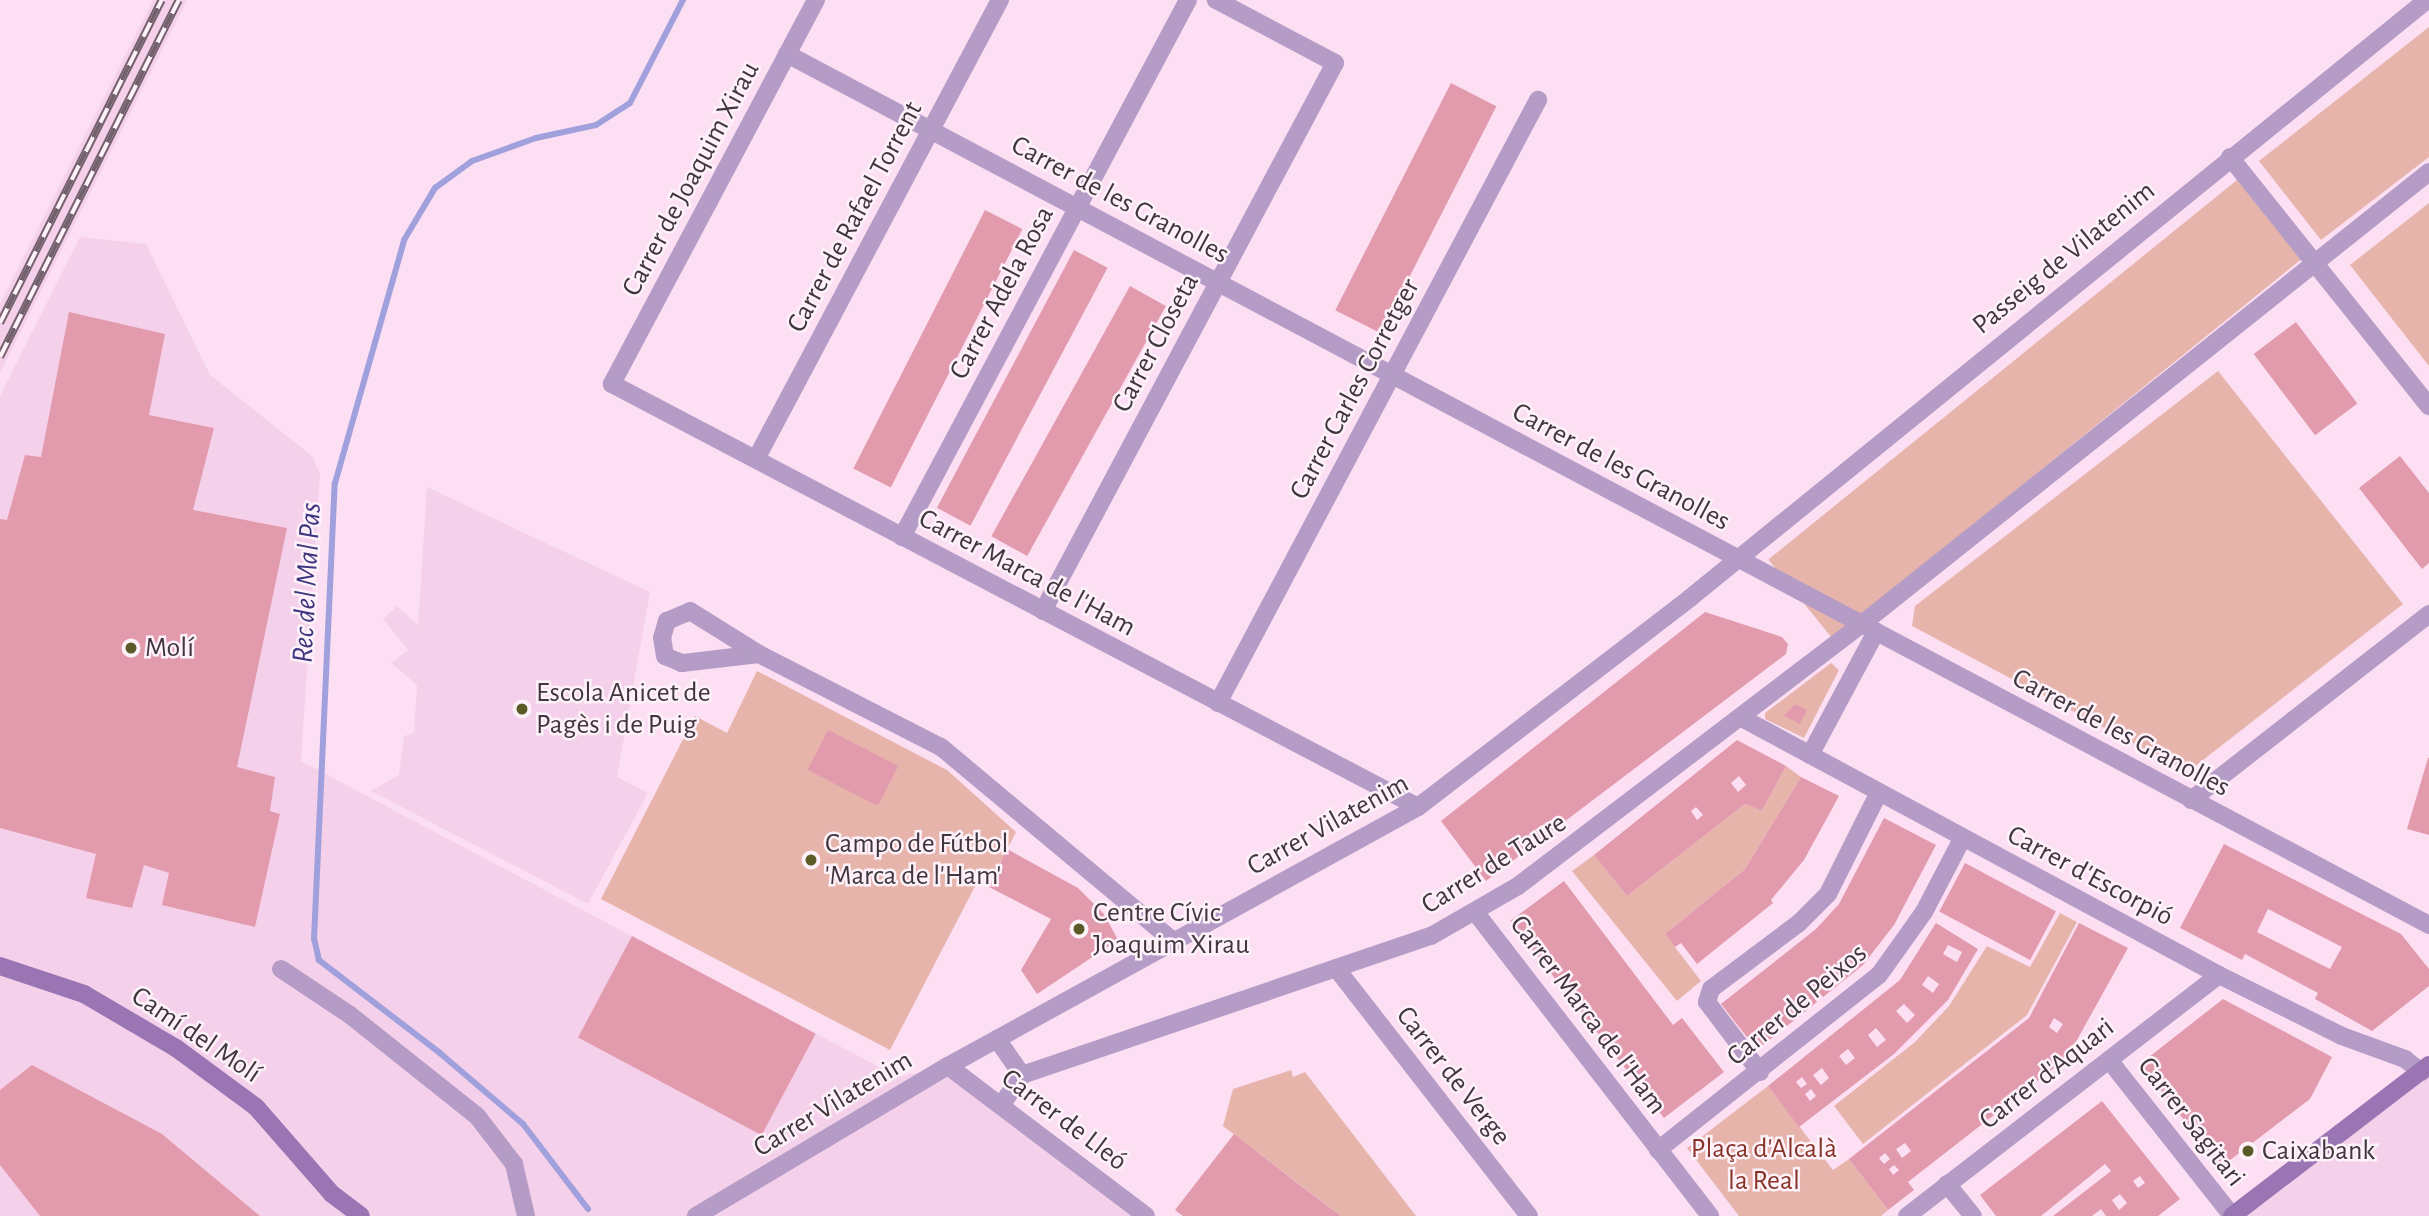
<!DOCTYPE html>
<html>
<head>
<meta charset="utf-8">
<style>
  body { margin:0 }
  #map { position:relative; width:2429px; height:1216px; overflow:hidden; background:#fddff4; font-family:"Alegreya Sans",sans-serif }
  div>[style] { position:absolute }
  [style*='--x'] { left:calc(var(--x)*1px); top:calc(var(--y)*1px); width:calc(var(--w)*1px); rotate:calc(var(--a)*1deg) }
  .built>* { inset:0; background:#f5d0ea }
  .green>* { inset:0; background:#e6b4ab; transform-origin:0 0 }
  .stream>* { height:6px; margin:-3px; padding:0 3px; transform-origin:3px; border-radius:3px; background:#a0a0dd }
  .building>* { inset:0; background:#e29bad; transform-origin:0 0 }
  .street>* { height:18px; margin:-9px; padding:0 9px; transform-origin:9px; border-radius:9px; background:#b49cc6 }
  .secondary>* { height:18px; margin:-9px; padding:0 9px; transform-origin:9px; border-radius:9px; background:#9a75b4 }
  .rail>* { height:8px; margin-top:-4px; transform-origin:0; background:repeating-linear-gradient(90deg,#fef2fa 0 16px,#73626d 0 32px); box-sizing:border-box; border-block:2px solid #73626d }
  .dots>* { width:19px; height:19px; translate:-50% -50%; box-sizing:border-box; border:4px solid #fef2fa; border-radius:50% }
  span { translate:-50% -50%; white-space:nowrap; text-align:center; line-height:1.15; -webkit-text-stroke:5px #fef2fa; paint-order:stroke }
  .street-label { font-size:28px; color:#42363e }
  .poi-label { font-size:28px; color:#42363e }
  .left { translate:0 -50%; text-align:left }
  .park-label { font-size:28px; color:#863328 }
  .water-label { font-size:30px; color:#3d357d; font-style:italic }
</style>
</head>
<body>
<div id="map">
  <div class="built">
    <i style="clip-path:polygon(153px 0,187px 0,0 373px,0 304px)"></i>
    <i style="clip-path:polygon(80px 237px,146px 244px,210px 375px,312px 456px,320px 474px,301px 761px,898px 1077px,948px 1066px,1146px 1216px,0 1216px,0 396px)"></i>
    <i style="clip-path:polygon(427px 487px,650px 592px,617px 777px,648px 793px,588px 904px,371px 791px,399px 775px,404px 736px,414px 733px,417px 685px,391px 663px,408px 650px,383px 619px,397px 606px,418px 625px)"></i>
    <i style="clip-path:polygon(2429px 1067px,2429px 1216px,2232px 1216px)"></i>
  </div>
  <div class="green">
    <i style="clip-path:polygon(2429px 27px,2429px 157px,2321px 240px,2259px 161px)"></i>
    <i style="left:2237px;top:180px;width:102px;height:603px;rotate:51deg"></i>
    <i style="clip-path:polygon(2429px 203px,2429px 366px,2350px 265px)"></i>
    <i style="clip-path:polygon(2218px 371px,2403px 604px,2194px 767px,2180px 768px,1912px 626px,1915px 606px)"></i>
    <i style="clip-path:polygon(1831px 663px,1839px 670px,1804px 738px,1765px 719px,1765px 713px)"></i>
    <i style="clip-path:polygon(757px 671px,947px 770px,1016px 832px,993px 877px,983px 871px,890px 1050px,601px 899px,695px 716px,727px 733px)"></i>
    <i style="clip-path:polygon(1786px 766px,1801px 777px,1745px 869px,1665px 934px,1701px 981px,1677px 1001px,1572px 871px,1594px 855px,1627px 896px,1745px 804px,1762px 811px)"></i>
    <i style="clip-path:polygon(2060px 913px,2077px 922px,2027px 1015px,1863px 1144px,1834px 1106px,1915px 1042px,1949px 1006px,1987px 946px,2030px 967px)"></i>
    <i style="clip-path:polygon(1291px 1070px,1293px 1077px,1305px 1072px,1416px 1216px,1341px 1216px,1223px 1126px,1233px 1089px)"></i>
    <i style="clip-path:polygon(1768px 1086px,1833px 1170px,1849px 1159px,1888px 1210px,1881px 1216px,1739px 1216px,1687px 1148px)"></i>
  </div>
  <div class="stream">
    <i style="--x:588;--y:1209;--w:107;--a:-127.4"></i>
    <i style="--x:523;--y:1124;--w:109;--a:-139.5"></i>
    <i style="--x:440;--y:1053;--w:153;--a:-142.5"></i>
    <i style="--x:319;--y:960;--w:22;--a:-103"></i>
    <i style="--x:314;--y:939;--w:456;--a:-87.4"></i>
    <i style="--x:335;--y:483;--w:253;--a:-74.1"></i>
    <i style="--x:404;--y:240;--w:61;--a:-59.2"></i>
    <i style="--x:435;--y:188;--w:46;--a:-36.1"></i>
    <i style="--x:472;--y:161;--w:68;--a:-19.8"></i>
    <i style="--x:536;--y:138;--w:61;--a:-12.2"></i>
    <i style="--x:596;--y:125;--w:40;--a:-32.9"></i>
    <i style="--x:630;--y:103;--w:116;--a:-62.8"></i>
  </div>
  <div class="building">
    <i style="left:1451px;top:83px;width:51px;height:255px;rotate:27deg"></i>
    <i style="left:985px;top:210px;width:42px;height:290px;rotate:27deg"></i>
    <i style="left:1074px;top:250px;width:38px;height:292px;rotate:28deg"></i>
    <i style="left:1130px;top:286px;width:41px;height:286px;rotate:29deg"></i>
    <i style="clip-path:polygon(69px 312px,165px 334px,149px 415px,214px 428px,193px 510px,287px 528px,237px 767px,275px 777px,270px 811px,280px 814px,255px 927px,162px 905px,169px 873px,144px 865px,132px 908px,86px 898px,96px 854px,0 828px,0 519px,7px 520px,25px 455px,41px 457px)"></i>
    <i style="left:2296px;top:322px;width:102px;height:53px;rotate:53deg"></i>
    <i style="clip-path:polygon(2400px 456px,2429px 493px,2429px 563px,2422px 569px,2359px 488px)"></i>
    <i style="clip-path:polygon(1705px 612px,1782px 637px,1788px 644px,1786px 654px,1486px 881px,1441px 821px)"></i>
    <i style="clip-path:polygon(1795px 704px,1807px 710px,1800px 724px,1784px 716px)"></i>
    <i style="left:828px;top:730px;width:79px;height:45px;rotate:27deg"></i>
    <i style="clip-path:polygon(evenodd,1737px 740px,1786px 766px,1762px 811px,1745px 804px,1627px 896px,1594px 855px,1737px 740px,1739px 776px,1746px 785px,1738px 792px,1731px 783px,1739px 776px,1737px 740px,1696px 807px,1703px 815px,1697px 820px,1691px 811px,1696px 807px)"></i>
    <i style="clip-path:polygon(2428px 758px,2429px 758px,2429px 835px,2407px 829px)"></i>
    <i style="clip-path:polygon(1801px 777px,1839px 796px,1804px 860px,1771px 900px,1773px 903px,1697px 964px,1681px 943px,1675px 947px,1665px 934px,1745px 869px)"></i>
    <i style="clip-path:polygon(1884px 818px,1936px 845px,1894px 925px,1863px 965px,1757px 1050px,1721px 1004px,1816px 929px,1839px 904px)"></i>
    <i style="clip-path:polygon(evenodd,2224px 844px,2401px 934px,2429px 969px,2429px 986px,2372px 1031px,2315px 999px,2318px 993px,2245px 954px,2242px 960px,2180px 928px,2224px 844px,2268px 909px,2342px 947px,2330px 969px,2257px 932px,2268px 909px)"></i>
    <i style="clip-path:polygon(1007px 849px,1078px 888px,1104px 914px,1118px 940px,1037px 994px,1021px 970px,1051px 919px,989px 887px)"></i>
    <i style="left:1965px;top:863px;width:103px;height:55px;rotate:28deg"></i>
    <i style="clip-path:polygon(1564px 881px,1673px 1025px,1682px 1018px,1724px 1072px,1664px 1118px,1510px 921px)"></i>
    <i style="clip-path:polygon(evenodd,1936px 923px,1978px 949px,1948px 1000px,1894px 1054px,1799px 1127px,1768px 1086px,1900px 980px,1936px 923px,1948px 945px,1962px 952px,1957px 962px,1943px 954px,1948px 945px,1936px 923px,1928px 976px,1939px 984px,1933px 993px,1922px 985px,1928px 976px,1936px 923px,1904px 1004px,1915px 1015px,1907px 1023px,1896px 1011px,1904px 1004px,1936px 923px,1876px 1028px,1886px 1040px,1877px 1047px,1868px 1035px,1876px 1028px,1936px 923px,1848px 1049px,1855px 1058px,1846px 1065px,1839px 1056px,1848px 1049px,1936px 923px,1822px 1068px,1829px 1078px,1821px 1085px,1813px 1075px,1822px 1068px,1936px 923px,1802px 1077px,1807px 1084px,1801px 1088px,1796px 1082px,1802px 1077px,1936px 923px,1811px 1089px,1816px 1096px,1810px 1101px,1805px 1094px,1811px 1089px)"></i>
    <i style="clip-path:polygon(evenodd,2079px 923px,2128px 948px,2077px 1040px,2063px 1061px,1908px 1182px,1914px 1190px,1888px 1210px,1849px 1159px,2029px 1018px,2079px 923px,2054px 1018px,2063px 1024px,2057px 1033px,2049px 1027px,2054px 1018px,2079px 923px,1905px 1143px,1911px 1151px,1902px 1158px,1896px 1149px,1905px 1143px,2079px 923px,1885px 1153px,1890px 1159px,1884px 1164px,1879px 1158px,1885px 1153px,2079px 923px,1894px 1165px,1899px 1170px,1893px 1175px,1889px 1169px,1894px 1165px)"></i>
    <i style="left:632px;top:936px;width:208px;height:115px;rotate:28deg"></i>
    <i style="clip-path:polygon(2223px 999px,2332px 1057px,2310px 1099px,2221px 1167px,2140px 1064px)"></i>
    <i style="clip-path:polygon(32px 1065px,162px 1134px,260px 1216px,40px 1216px,0 1165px,0 1090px)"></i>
    <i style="clip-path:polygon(evenodd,2102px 1101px,2180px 1199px,2158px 1216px,2106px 1216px,2101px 1209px,2092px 1216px,2053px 1216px,2111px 1171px,2105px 1164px,2041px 1216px,1996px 1216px,1980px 1195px,2102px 1101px,2140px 1176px,2145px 1183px,2138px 1188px,2133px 1181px,2140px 1176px,2102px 1101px,2120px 1194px,2127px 1203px,2119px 1210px,2112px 1200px,2120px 1194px)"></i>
    <i style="clip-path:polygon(1234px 1134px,1296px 1182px,1341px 1216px,1183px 1216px,1175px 1210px)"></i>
  </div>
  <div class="street">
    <i style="--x:816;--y:0;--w:435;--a:118"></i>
    <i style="--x:612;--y:384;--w:910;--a:27.69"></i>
    <i style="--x:787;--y:54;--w:1859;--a:27.94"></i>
    <i style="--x:2230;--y:157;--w:319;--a:51.4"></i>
    <i style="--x:756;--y:459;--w:520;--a:-62.01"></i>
    <i style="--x:902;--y:537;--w:608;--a:-61.96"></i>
    <i style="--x:1043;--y:611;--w:621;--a:-61.95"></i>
    <i style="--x:1335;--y:63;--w:135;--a:-152.1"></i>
    <i style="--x:759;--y:654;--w:78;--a:173.3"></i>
    <i style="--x:682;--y:663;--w:18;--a:-158"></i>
    <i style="--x:665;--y:656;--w:18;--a:-99"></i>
    <i style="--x:662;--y:638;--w:18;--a:-74"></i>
    <i style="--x:667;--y:621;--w:25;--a:-23"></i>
    <i style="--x:690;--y:611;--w:81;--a:31.9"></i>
    <i style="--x:759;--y:654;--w:204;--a:27.1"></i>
    <i style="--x:941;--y:747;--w:302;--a:39.9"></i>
    <i style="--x:1218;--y:703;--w:683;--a:-62.05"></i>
    <i style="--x:1740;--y:717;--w:544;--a:28.31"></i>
    <i style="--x:2219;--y:975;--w:137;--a:26.4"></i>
    <i style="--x:2342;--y:1036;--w:67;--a:20.1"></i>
    <i style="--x:2405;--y:1059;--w:21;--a:39"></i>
    <i style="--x:1810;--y:755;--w:140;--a:-61.8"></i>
    <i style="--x:2191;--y:800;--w:302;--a:-38"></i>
    <i style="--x:1476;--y:913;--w:383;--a:52.3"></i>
    <i style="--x:1336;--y:968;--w:314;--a:52.1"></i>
    <i style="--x:281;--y:969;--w:83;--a:33.7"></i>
    <i style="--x:350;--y:1015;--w:162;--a:38.5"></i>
    <i style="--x:477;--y:1116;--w:61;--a:52.4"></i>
    <i style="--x:514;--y:1164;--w:53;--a:77"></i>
    <i style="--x:997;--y:1039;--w:44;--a:55.2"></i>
    <i style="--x:2109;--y:1060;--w:199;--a:51.7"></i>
    <i style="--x:948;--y:1066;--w:248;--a:37.1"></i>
    <i style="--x:1760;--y:1072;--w:88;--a:-127.1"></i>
    <i style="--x:1707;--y:1002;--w:14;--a:-73"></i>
    <i style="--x:1711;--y:989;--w:110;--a:-36.9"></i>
    <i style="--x:1799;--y:923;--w:41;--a:-45"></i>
    <i style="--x:1828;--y:894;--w:112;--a:-63.4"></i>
    <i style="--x:1022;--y:1075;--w:432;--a:-18.8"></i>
    <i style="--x:1431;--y:936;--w:100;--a:-29.9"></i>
    <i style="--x:1518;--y:886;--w:432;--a:-37.3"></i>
    <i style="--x:1862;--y:624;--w:725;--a:-38.56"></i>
    <i style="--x:1002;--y:1104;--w:35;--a:-55"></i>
    <i style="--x:1658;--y:1150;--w:282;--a:-38.4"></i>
    <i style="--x:1879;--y:975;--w:77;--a:-54.5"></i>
    <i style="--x:1924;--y:912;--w:82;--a:-62.5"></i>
    <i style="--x:1947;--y:1184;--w:41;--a:50.9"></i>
    <i style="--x:696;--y:1216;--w:293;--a:-30.8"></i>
    <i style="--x:948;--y:1066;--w:537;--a:-28.86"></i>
    <i style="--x:1418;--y:807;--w:343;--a:-37.5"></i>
    <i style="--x:1690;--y:598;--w:949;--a:-39.06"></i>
    <i style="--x:1907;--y:1216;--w:394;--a:-37.7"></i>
  </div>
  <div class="secondary">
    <i style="--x:0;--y:966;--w:89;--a:18.4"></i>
    <i style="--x:84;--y:994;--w:107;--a:30.4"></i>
    <i style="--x:176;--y:1048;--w:99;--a:36.4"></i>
    <i style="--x:256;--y:1107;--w:116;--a:48.9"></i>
    <i style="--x:332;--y:1194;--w:36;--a:37"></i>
    <i style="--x:2232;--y:1216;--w:248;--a:-37.5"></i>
  </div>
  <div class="rail">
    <i style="--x:0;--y:323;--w:361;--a:-63.4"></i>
    <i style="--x:0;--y:357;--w:399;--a:-63.4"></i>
  </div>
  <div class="dots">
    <i style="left:131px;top:648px;background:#5b5b28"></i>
    <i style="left:522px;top:709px;background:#5b5b28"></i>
    <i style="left:811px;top:860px;background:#5b5b28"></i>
    <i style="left:1079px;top:929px;background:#5b5b28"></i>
    <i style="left:2248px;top:1151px;background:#5b5b28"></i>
  </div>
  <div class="street-label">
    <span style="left:691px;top:179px;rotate:-62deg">Carrer de Joaquim Xirau</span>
    <span style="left:1120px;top:200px;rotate:28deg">Carrer de les Granolles</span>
    <span style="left:855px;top:217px;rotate:-62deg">Carrer de Rafael Torrent</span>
    <span style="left:2064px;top:258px;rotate:-39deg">Passeig de Vilatenim</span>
    <span style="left:1002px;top:293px;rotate:-62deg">Carrer Adela Rosa</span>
    <span style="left:1156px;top:343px;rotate:-62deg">Carrer Closeta</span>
    <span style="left:1355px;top:389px;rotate:-62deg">Carrer Carles Corretger</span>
    <span style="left:1621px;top:467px;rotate:28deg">Carrer de les Granolles</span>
    <span style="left:1027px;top:573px;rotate:28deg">Carrer Marca de l'Ham</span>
    <span style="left:2121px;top:733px;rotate:28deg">Carrer de les Granolles</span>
    <span style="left:1328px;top:825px;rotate:-29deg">Carrer Vilatenim</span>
    <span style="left:1494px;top:864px;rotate:-32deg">Carrer de Taure</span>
    <span style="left:2090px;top:876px;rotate:28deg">Carrer d'Escorpió</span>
    <span style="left:1797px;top:1005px;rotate:-40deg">Carrer de Peixos</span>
    <span style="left:1588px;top:1015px;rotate:53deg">Carrer Marca de l'Ham</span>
    <span style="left:196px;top:1035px;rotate:34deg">Camí del Molí</span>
    <span style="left:2047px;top:1074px;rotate:-38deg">Carrer d'Aquari</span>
    <span style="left:1453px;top:1076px;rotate:52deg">Carrer de Verge</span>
    <span style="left:833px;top:1104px;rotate:-31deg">Carrer Vilatenim</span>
    <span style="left:1064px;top:1120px;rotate:37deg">Carrer de Lleó</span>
    <span style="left:2191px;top:1122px;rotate:52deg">Carrer Sagitari</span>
  </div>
  <div class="poi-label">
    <span class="left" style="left:145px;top:648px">Molí</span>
    <span class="left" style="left:536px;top:709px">Escola Anicet de<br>Pagès i de Puig</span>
    <span class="left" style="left:825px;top:860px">Campo de Fútbol<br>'Marca de l'Ham'</span>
    <span class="left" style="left:1093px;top:929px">Centre Cívic<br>Joaquim Xirau</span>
    <span class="left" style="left:2262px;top:1151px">Caixabank</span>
  </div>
  <div class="park-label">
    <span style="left:1764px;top:1165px">Plaça d'Alcalà<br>la Real</span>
  </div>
  <div class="water-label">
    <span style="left:307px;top:583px;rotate:-87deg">Rec del Mal Pas</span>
  </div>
</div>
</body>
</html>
